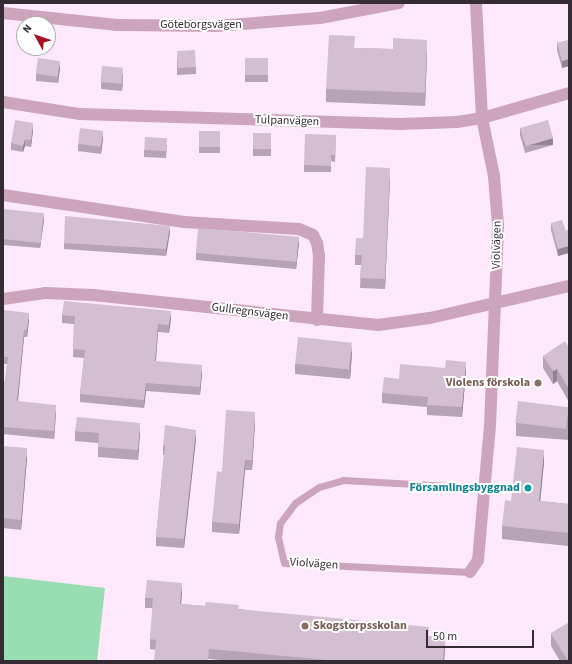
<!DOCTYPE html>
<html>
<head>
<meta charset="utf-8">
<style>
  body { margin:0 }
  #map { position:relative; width:572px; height:664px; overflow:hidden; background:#fee8fc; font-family:"Source Sans 3",sans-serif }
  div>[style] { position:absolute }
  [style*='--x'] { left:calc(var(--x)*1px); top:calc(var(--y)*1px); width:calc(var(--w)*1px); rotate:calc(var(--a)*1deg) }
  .green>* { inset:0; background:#99ddb2 }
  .service>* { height:7px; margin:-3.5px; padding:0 3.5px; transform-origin:3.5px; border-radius:3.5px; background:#cca5bd }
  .minor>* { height:12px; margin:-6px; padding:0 6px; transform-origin:6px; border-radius:6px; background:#cca5bd }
  .tertiary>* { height:12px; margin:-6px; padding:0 6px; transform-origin:6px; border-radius:6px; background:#cca5bd }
  .wall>* { inset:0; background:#b6a3b5; transform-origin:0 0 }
  .shaded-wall>* { inset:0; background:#948593; transform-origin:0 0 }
  .building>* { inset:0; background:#d4bed2; transform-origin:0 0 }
  .dots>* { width:11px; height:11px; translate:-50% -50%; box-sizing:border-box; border:2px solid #fff; border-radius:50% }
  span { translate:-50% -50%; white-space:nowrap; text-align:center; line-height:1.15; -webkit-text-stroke:4px #fff; paint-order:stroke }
  .street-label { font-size:12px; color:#352c34 }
  .education-label { font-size:12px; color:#785e54; font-weight:700 }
  .right { translate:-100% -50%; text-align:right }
  .left { translate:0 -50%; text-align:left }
  .culture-label { font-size:12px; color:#0d838f; font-weight:700 }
  .frame { position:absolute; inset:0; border:4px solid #352c34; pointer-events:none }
  .north { position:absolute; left:16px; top:16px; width:40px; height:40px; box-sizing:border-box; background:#fff; border:1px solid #aeabae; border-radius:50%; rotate:310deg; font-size:11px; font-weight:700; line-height:16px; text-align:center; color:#352c34 }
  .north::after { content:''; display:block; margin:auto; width:14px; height:18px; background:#a60f1f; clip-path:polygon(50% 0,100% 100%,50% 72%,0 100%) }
  .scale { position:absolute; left:426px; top:630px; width:108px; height:18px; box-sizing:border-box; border:2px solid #352c34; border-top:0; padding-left:5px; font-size:12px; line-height:14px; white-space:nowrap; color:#352c34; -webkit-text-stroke:3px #fff; paint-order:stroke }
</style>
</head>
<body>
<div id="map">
  <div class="green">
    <i style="clip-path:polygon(3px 576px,105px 588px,97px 661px,3px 661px)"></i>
  </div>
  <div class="service">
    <i style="--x:470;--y:572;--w:186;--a:-177.2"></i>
    <i style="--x:284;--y:563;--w:27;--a:-103"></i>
    <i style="--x:278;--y:537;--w:14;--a:-82"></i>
    <i style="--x:280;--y:523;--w:25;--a:-53"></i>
    <i style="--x:295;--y:503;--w:29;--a:-34"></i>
    <i style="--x:319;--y:487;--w:25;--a:-16"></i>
    <i style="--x:343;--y:480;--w:141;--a:3.2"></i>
  </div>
  <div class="minor">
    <i style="--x:3;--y:102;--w:78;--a:8.9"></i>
    <i style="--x:80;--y:114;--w:320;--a:1.8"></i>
    <i style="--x:400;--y:124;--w:57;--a:-2"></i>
    <i style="--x:457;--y:122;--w:25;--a:-9"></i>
    <i style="--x:482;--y:118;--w:91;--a:-16"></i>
    <i style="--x:3;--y:195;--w:183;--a:8.5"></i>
    <i style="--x:184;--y:222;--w:115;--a:3.5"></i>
    <i style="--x:299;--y:229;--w:15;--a:23"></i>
    <i style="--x:313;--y:235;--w:9;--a:63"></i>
    <i style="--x:317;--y:243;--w:12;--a:81"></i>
    <i style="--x:319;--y:255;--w:65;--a:91.8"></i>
    <i style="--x:3;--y:299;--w:42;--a:-8.1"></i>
    <i style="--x:45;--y:293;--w:48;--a:2.4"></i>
    <i style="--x:93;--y:295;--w:287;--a:6"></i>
    <i style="--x:378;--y:325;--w:52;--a:-7.7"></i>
    <i style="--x:430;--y:318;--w:143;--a:-13"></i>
    <i style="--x:470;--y:572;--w:14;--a:-56"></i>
    <i style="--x:478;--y:560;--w:135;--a:-84.9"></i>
    <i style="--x:490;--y:426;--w:201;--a:-87.7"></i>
    <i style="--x:498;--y:225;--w:49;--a:-94.7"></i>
    <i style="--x:494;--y:176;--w:59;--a:-101.7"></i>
    <i style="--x:482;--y:118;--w:115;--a:-93"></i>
  </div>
  <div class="tertiary">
    <i style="--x:3;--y:13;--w:115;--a:6"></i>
    <i style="--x:117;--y:25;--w:99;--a:0.6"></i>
    <i style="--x:216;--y:26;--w:104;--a:-4.4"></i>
    <i style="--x:320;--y:18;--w:80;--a:-10.8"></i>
  </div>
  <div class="wall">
    <i style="clip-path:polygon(569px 40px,569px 66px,562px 68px,557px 50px,557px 43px)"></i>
    <i style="clip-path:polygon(355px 48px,393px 49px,427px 53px,425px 106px,326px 102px,326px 89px)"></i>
    <i style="clip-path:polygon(177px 57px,196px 67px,196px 74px,177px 75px)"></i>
    <i style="left:268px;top:58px;width:24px;height:23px;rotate:90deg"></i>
    <i style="clip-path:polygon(60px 68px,58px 83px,36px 81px,36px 74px)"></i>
    <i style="clip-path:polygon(123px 74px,122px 91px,101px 89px,101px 82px)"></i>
    <i style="clip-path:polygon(520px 128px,553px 145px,525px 153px,520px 135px)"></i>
    <i style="clip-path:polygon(33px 130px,31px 147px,25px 146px,23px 152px,11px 150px,11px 143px)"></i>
    <i style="left:199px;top:131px;width:21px;height:22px"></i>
    <i style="left:253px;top:133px;width:18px;height:23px"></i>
    <i style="clip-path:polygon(336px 135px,335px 162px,331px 161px,331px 172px,304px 172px,304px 165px)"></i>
    <i style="clip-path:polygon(103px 138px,101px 154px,78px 151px,78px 144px)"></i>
    <i style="clip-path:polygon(167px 145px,166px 158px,144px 157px,144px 150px)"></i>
    <i style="clip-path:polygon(390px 178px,385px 289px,360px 288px,361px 265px,355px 265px,355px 255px)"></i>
    <i style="clip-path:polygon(3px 209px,44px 220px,40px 248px,3px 245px)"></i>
    <i style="clip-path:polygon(551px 223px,566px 231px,569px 230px,569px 253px,558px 256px,551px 230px)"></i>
    <i style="clip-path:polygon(170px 232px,166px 256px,64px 249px,64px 243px)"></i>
    <i style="clip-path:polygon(299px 243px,296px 269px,196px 260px,196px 253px)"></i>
    <i style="clip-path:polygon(3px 310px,29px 320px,27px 337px,24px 337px,18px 401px,56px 412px,54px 439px,3px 434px,3px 381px,5px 381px,7px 364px,3px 364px)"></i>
    <i style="clip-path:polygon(62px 315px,171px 319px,169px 333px,158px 332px,156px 361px,202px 373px,200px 395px,146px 391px,144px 408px,80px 402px,80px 394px,84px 358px,73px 357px,74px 324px,62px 323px)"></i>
    <i style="clip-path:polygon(569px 348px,569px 402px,557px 381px,553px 384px,543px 368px,543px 356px)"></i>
    <i style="clip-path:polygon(352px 352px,350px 379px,295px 374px,295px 364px)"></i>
    <i style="clip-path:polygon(466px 371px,462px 417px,427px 415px,427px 407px,382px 403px,382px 393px,399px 379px)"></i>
    <i style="clip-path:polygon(569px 407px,569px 440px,516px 436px,516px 423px)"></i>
    <i style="clip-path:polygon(255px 422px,252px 470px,245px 470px,239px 534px,212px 532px,212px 522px,222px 472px)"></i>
    <i style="clip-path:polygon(75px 431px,140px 433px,138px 460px,98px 457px,98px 443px,75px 441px)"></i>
    <i style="clip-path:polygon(196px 439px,184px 548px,156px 546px,156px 537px,164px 455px,163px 455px,163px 446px)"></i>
    <i style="clip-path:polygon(3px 446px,27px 458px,21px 530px,3px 528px)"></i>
    <i style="clip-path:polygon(544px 462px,540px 501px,569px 504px,569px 546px,502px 539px,502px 526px,511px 501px)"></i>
    <i style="clip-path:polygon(182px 593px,181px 604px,239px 609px,429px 636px,445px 648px,444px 661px,230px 661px,209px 659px,150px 649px,150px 639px,153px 608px,145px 608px,145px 598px)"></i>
    <i style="clip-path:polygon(551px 633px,569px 661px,560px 661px,551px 646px)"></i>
  </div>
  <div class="shaded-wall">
    <i style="clip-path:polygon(427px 40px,427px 53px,425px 106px,425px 93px)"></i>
    <i style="clip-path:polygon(569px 59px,569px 66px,562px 68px,562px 61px)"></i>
    <i style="clip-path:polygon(60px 61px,60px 68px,58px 83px,58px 76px)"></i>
    <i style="clip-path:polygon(123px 68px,123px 74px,122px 91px,122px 84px)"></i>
    <i style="clip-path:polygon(33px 123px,33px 130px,31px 147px,31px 140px)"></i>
    <i style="clip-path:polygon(103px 131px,103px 138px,101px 154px,101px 147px)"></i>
    <i style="left:553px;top:138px;width:7px;height:29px;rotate:90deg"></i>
    <i style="clip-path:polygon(25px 139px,25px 146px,23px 152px,23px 146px)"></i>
    <i style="clip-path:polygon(390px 168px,390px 178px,385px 289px,385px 279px)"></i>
    <i style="clip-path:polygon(44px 213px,44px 220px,40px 248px,40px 242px)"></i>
    <i style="clip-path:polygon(170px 226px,170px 232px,166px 256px,166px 249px)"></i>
    <i style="clip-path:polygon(299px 236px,299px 243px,296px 269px,296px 263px)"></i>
    <i style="clip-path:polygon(569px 246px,569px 253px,558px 256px,558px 249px)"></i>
    <i style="clip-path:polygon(171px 311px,171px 319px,169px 333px,169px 325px)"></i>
    <i style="clip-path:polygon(29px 313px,29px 320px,27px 337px,27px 330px)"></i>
    <i style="clip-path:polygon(158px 324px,158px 332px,155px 369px,155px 361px)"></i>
    <i style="clip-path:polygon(24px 330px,24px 337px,17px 409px,17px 401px)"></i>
    <i style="clip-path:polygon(352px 343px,352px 352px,350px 379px,350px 369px)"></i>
    <i style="clip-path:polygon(466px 362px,466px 371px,462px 417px,462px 407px)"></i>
    <i style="clip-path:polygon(202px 365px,202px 373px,200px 395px,200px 387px)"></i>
    <i style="clip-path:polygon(557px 369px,557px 381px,553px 384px,553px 371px)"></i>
    <i style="clip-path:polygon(146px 383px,146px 391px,144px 408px,144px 400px)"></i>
    <i style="clip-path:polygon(56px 405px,56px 412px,54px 439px,54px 431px)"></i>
    <i style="clip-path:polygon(255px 412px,255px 422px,252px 470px,252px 460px)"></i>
    <i style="clip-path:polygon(140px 423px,140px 433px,138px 460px,138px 450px)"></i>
    <i style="clip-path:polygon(196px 430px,196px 439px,184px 548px,184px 539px)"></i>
    <i style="clip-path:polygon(27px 448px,27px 458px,21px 530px,21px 520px)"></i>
    <i style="clip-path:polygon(544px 450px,544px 462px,539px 514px,539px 501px)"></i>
    <i style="clip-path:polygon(245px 460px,245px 470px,239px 534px,239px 524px)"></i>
    <i style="clip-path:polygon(569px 505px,569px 518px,568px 532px,568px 519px)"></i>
    <i style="clip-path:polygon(182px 583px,182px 593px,180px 614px,180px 604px)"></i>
    <i style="clip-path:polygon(445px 638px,445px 648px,444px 661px,443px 661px)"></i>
  </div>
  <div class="building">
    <i style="clip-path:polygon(329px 35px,355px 36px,354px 48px,393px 49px,393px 38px,427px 40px,425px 93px,326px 89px)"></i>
    <i style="clip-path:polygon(569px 40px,569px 59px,562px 61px,557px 43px)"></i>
    <i style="left:195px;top:50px;width:17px;height:18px;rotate:87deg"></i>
    <i style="left:38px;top:58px;width:22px;height:16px;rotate:8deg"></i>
    <i style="left:268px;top:58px;width:17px;height:23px;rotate:90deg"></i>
    <i style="left:102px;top:66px;width:21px;height:16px;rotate:5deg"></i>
    <i style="clip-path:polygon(15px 120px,33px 123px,31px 140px,25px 139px,23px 146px,11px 143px)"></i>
    <i style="left:548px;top:120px;width:19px;height:29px;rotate:74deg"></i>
    <i style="left:80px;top:128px;width:23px;height:16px;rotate:7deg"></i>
    <i style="left:199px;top:131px;width:21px;height:16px"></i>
    <i style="left:253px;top:133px;width:18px;height:16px"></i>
    <i style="clip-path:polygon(305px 134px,336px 135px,335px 155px,331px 155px,331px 166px,304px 165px)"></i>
    <i style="left:145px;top:137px;width:22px;height:13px;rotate:3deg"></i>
    <i style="clip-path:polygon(366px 167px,390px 168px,385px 279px,360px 278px,362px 255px,355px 255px,356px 238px,363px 238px)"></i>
    <i style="left:3px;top:209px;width:41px;height:30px;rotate:6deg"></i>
    <i style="clip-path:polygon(65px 216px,170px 226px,166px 249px,64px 243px)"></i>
    <i style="clip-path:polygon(562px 220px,566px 231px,569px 230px,569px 246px,558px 249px,551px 223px)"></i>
    <i style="left:198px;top:228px;width:101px;height:25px;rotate:5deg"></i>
    <i style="clip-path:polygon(64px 301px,171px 311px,169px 325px,158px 324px,155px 361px,202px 365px,200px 387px,146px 383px,144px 400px,80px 394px,85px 350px,73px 349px,75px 316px,62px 315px)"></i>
    <i style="clip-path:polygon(3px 310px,29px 313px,27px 330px,24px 330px,17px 401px,56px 405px,54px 431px,3px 427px,3px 381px,5px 381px,8px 357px,3px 357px)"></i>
    <i style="left:298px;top:337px;width:54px;height:27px;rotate:6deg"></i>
    <i style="clip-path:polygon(565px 341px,569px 348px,569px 389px,557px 369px,553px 371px,543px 356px)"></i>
    <i style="clip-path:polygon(446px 360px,466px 362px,462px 407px,427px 405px,428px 397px,382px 393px,384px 377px,399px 379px,400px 364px,445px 368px)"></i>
    <i style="left:518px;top:401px;width:51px;height:22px;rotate:7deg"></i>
    <i style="clip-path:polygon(226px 410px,255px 412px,252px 460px,245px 460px,239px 524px,212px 522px,217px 471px,222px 472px)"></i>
    <i style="clip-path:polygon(77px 417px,140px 423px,138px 450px,98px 447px,99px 433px,75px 431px)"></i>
    <i style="clip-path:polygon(165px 425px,196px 430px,184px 539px,156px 537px,165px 446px,163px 446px)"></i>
    <i style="clip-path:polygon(3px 446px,27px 448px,21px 520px,3px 518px)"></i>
    <i style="clip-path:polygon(517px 447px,544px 450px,539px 501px,569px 504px,568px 519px,569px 519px,569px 533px,502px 526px,505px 500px,511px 501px)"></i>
    <i style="clip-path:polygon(147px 580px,182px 583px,180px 604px,205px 606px,206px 602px,239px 605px,238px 609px,429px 627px,428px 636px,445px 638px,443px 661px,338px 661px,209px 649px,208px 661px,154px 661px,156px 640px,150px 639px,153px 598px,145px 598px)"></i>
    <i style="clip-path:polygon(569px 622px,569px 661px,568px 661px,551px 633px)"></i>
  </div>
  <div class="dots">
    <i style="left:538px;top:383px;background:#8d6e63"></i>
    <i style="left:528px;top:488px;background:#0f9aa8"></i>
    <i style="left:305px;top:626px;background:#8d6e63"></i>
  </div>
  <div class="street-label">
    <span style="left:201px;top:25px">Göteborgsvägen</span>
    <span style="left:287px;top:121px;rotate:2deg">Tulpanvägen</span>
    <span style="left:497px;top:245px;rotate:-89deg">Violvägen</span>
    <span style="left:250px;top:312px;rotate:7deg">Gullregnsvägen</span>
    <span style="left:314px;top:564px;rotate:4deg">Violvägen</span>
  </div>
  <div class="education-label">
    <span class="right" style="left:530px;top:383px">Violens förskola</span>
    <span class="left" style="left:313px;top:626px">Skogstorpsskolan</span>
  </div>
  <div class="culture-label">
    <span class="right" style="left:520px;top:488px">Församlingsbyggnad</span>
  </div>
  <div class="frame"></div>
  <div class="north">N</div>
  <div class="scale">50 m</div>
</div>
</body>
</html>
